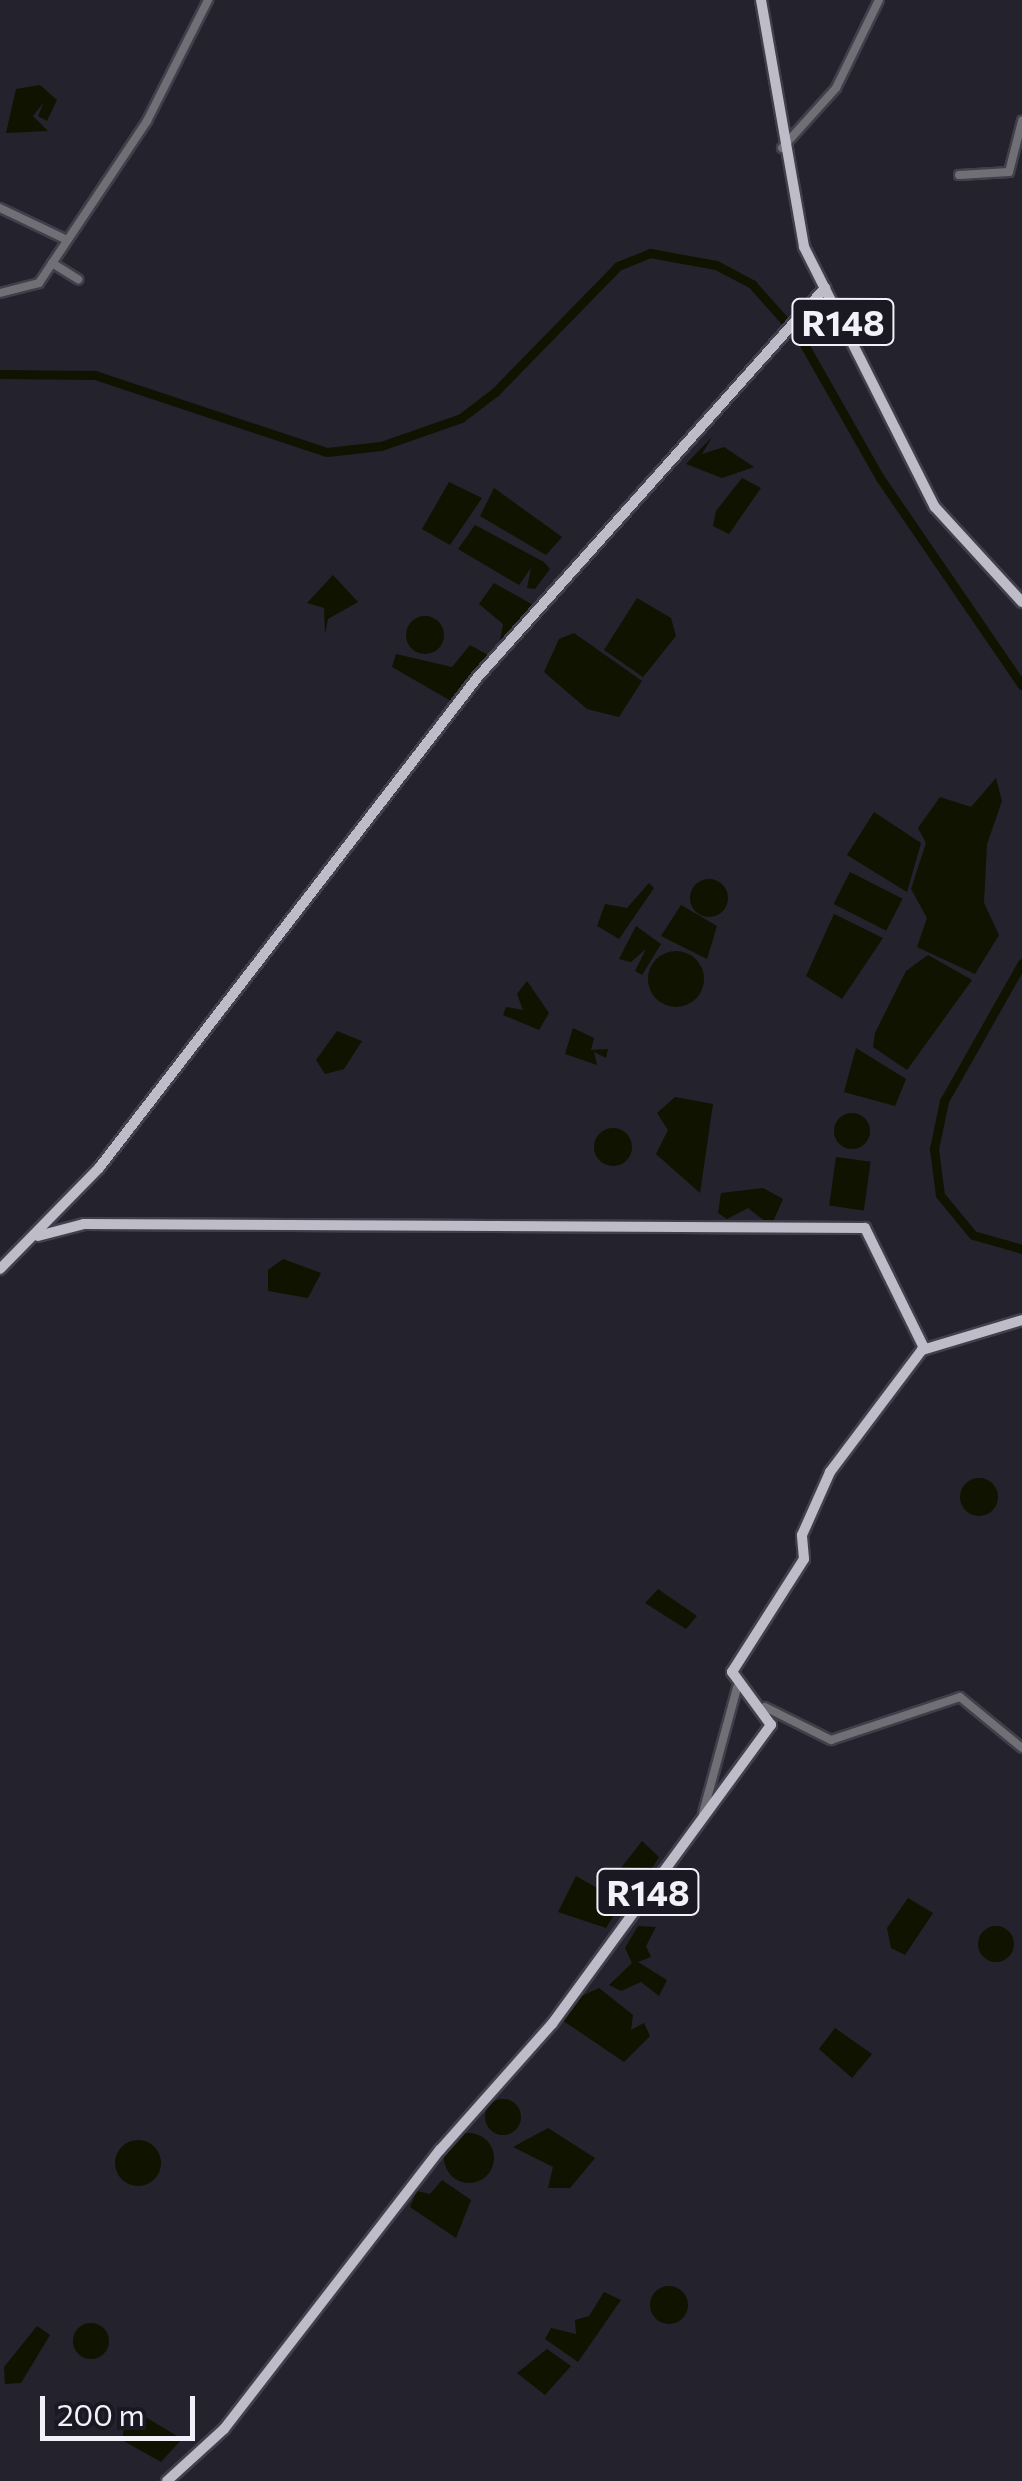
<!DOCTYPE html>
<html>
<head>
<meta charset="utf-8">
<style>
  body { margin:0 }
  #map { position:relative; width:1022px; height:2481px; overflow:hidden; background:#24222d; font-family:Commissioner,sans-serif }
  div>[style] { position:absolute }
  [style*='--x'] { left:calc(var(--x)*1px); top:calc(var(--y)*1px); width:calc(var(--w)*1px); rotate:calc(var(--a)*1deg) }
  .water>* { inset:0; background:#0f1300; transform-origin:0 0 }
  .round { border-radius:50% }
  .river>* { height:9px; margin:-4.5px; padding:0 4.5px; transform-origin:4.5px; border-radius:4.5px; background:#0f1300 }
  .roads { filter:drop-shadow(2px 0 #413f4a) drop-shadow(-2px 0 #413f4a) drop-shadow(0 2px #413f4a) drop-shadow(0 -2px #413f4a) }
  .minor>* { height:8px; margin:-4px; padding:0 4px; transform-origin:4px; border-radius:4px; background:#706f75 }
  .major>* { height:10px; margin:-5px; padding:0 5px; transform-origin:5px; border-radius:5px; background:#bebcc9 }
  span { translate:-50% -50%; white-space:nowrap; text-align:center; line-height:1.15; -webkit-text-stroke:8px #1a1823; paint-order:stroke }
  .shield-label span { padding:2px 8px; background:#1a1823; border:2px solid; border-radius:8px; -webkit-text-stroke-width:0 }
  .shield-label { font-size:35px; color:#f2f1f9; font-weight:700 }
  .scale { position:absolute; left:40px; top:2396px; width:155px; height:45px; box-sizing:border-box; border:5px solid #f2f1f9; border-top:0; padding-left:12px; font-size:30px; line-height:35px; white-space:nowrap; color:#f2f1f9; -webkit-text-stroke:8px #1a1823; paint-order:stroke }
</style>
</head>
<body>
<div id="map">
  <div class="water">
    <i style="clip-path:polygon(40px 85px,57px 100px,47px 121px,38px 116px,44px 102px,33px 116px,48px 131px,6px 133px,16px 89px)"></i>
    <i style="clip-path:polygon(712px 437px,702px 454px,724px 447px,754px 467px,722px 478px,686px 464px)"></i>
    <i style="clip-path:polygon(742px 478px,761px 488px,729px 534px,713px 526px,716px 511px)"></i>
    <i style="clip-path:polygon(449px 482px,482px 498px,450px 545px,422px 529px)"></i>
    <i style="clip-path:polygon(494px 488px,562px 537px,546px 555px,480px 516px)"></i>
    <i style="clip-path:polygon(475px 525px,544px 562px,550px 569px,535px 589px,527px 588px,531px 568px,519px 585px,458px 549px)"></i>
    <i style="clip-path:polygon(333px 575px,358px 602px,328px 619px,325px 634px,324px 608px,307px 603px)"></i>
    <i style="clip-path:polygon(494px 583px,535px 606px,499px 647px,503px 624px,479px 604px)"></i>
    <i style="clip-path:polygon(637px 598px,671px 618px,676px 636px,643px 677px,604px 650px)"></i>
    <i class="round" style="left:406px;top:616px;width:38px;height:38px"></i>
    <i style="clip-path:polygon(574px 633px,642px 681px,619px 717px,587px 709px,544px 672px,559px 639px)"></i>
    <i style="clip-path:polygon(470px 645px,488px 655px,451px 701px,392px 667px,396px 654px,452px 667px)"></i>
    <i style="clip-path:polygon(996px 778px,1002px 801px,987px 844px,984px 903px,999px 935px,975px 974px,917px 947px,927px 918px,911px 889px,926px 843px,918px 828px,940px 797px,971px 807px)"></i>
    <i style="clip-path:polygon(874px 812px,921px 843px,907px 892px,847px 855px)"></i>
    <i style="left:850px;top:872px;width:59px;height:36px;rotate:27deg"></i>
    <i class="round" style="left:690px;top:879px;width:38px;height:38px"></i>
    <i style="clip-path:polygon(649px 883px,654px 888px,619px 939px,597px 926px,605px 904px,627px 908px)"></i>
    <i style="clip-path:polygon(681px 905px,717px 926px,707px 959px,661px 936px)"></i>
    <i style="clip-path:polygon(834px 914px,883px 938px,842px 999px,806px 976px)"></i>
    <i style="clip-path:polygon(636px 926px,661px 944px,642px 975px,635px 971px,646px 949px,631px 962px,619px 959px)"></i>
    <i class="round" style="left:648px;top:951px;width:56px;height:56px"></i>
    <i style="clip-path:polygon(928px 955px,972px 980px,907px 1070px,873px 1047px,875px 1033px,906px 971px)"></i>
    <i style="clip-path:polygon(527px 981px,549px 1013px,539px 1030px,503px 1015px,506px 1007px,523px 1010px,517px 994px)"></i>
    <i style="clip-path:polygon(573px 1028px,594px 1038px,591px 1050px,608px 1049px,606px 1058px,594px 1052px,597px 1065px,565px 1054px)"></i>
    <i style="clip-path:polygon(337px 1031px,362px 1041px,344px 1069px,325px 1074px,316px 1060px)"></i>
    <i style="clip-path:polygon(856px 1048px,906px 1079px,895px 1106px,844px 1092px)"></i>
    <i style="clip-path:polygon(675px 1097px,713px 1104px,700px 1193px,656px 1154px,668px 1130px,657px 1113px)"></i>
    <i class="round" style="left:834px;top:1113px;width:36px;height:36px"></i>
    <i class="round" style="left:594px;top:1128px;width:38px;height:38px"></i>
    <i style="left:836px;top:1157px;width:35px;height:49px;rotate:8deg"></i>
    <i style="clip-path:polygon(763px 1188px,783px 1199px,771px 1226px,748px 1208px,727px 1219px,718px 1213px,721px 1193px)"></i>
    <i style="clip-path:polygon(283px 1259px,321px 1273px,308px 1298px,268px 1291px,268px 1270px)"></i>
    <i class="round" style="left:960px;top:1478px;width:38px;height:38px"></i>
    <i style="clip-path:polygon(658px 1589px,697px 1616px,686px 1629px,645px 1603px)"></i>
    <i style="clip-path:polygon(642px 1841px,659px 1857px,646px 1878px,624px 1888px,621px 1868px)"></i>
    <i style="clip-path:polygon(576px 1876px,622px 1902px,606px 1928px,558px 1912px)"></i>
    <i style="clip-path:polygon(908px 1898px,933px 1913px,905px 1955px,891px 1948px,887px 1928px)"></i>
    <i class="round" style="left:978px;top:1926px;width:36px;height:36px"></i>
    <i style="clip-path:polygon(638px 1926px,656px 1927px,646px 1946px,651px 1957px,638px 1962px,667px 1980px,659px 1996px,641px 1982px,621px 1991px,609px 1985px,632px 1963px,625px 1948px)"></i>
    <i style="clip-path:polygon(599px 1988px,633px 2015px,631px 2030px,644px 2023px,650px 2036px,624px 2062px,562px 2020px,573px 2000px)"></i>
    <i style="clip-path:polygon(835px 2028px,872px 2054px,852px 2078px,819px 2049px)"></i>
    <i class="round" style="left:485px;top:2099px;width:36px;height:36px"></i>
    <i style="clip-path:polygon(548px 2128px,595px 2158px,570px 2188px,548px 2188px,553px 2167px,513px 2147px)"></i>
    <i class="round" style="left:444px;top:2133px;width:50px;height:50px"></i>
    <i class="round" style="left:115px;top:2140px;width:46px;height:46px"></i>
    <i style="clip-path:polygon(442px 2180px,471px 2200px,456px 2238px,410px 2207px,417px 2191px,430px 2194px)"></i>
    <i class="round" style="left:650px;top:2286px;width:38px;height:38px"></i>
    <i style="clip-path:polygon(604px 2292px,621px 2300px,578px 2362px,545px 2339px,551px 2328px,576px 2334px,575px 2320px,589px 2316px)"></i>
    <i class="round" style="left:73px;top:2323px;width:36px;height:36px"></i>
    <i style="clip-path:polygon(37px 2326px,50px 2335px,21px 2383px,5px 2384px,4px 2367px)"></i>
    <i style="clip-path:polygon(547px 2349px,571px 2366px,545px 2395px,517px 2373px)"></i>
    <i style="clip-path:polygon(137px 2412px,182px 2439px,161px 2462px,122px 2440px,126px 2416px)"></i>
  </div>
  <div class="river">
    <i style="--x:0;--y:374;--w:95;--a:0.6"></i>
    <i style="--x:95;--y:375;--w:244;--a:18.4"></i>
    <i style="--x:327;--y:452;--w:54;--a:-6.3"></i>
    <i style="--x:381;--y:446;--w:85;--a:-19.3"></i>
    <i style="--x:461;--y:418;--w:43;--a:-37.4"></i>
    <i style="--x:495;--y:392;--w:176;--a:-45.7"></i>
    <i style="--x:618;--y:266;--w:35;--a:-22"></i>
    <i style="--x:650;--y:253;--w:67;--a:10.3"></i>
    <i style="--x:716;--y:265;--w:41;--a:27.8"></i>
    <i style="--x:752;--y:284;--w:74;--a:48.3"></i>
    <i style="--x:801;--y:339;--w:160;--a:60.4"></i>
    <i style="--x:880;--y:478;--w:251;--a:55.6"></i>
    <i style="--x:1022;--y:963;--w:159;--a:119.5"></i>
    <i style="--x:944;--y:1101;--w:49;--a:101.8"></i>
    <i style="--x:934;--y:1149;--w:46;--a:82.6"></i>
    <i style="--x:940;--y:1195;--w:52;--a:50.5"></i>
    <i style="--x:973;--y:1235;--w:51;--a:15.9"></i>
  </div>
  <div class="roads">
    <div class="minor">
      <i style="--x:782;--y:148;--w:81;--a:-48"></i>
      <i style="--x:836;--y:88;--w:98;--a:-64"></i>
      <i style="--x:959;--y:175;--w:50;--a:-3.4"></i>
      <i style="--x:1009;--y:172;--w:53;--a:-75.7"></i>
      <i style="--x:0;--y:208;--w:74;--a:25.5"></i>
      <i style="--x:52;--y:263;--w:31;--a:32"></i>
      <i style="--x:0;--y:293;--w:40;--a:-14.4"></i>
      <i style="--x:39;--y:283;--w:195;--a:-56.3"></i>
      <i style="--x:147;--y:121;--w:136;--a:-63.2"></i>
      <i style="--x:765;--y:1707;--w:74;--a:26.6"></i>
      <i style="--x:831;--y:1740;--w:136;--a:-18.4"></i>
      <i style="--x:960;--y:1697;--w:80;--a:39.4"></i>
      <i style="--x:703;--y:1813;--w:130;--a:-74.8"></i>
    </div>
    <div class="major">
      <i style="--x:761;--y:0;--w:251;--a:80.1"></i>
      <i style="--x:804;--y:247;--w:291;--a:63.3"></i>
      <i style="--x:935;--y:507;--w:129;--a:47.5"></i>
      <i style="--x:38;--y:1236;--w:48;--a:-14.6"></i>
      <i style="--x:84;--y:1224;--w:781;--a:0.29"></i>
      <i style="--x:865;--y:1228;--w:134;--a:63.8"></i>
      <i style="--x:0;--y:1269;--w:141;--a:-45.6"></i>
      <i style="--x:99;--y:1168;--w:619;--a:-52.35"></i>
      <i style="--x:477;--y:678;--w:523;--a:-48.26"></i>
      <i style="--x:167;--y:2481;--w:77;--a:-42.4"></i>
      <i style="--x:224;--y:2429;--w:353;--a:-52.3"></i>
      <i style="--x:440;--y:2150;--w:169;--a:-48.4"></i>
      <i style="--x:552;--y:2024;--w:371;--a:-53.8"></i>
      <i style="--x:771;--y:1725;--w:66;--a:-126.3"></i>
      <i style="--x:732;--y:1672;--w:134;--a:-57.5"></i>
      <i style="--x:804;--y:1559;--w:24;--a:-95"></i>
      <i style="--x:802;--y:1535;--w:69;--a:-66"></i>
      <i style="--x:830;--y:1472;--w:153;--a:-53"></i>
      <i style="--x:922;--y:1350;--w:104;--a:-16.7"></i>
    </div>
  </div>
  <div class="shield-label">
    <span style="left:843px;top:322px">R148</span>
    <span style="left:648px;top:1892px">R148</span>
  </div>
  <div class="scale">200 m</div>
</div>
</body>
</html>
